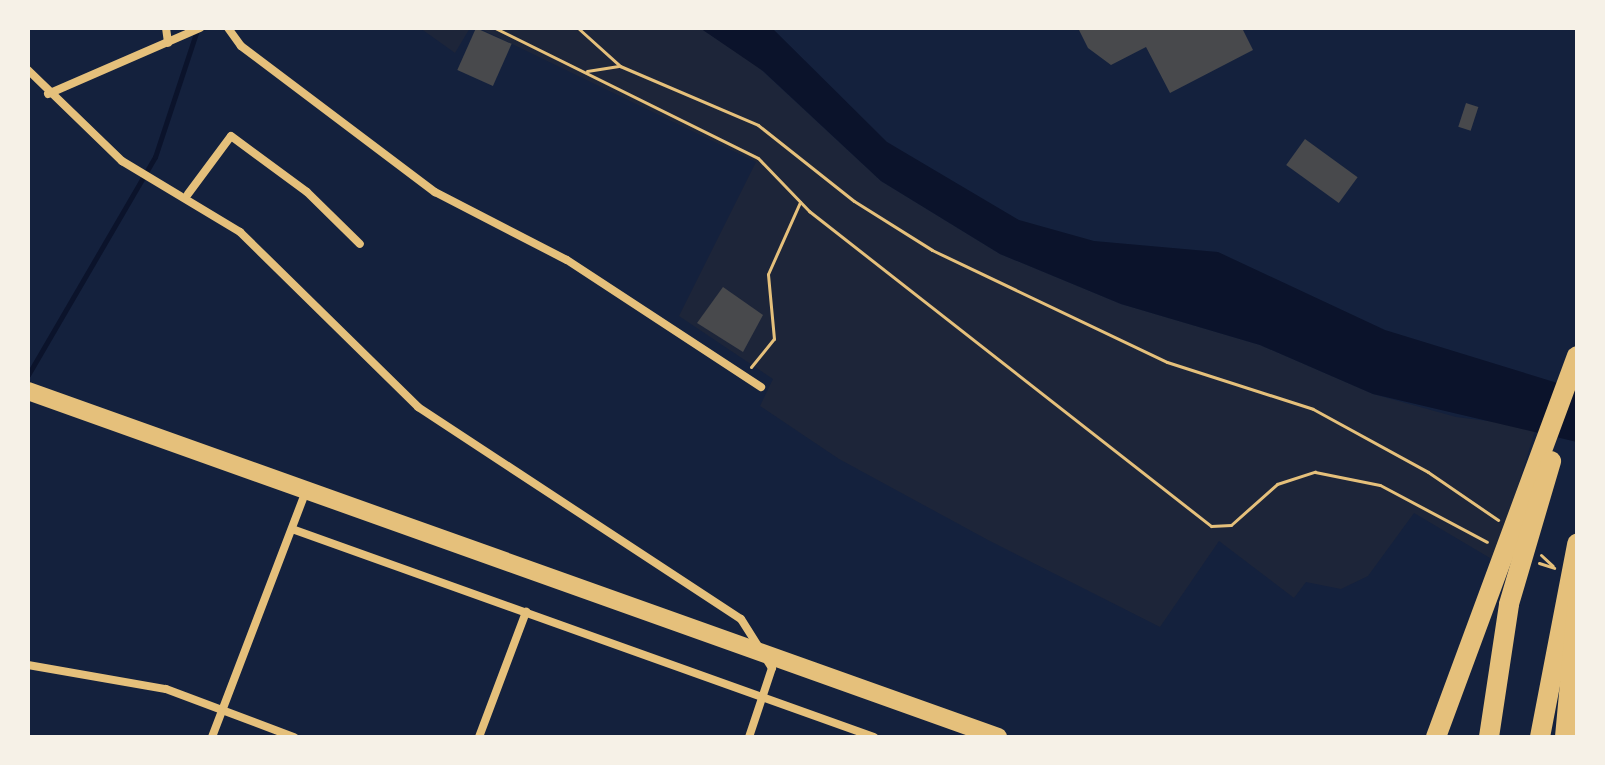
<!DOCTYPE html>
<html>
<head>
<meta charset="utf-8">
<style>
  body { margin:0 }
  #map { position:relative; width:1605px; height:765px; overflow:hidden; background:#14213d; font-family:Commissioner,sans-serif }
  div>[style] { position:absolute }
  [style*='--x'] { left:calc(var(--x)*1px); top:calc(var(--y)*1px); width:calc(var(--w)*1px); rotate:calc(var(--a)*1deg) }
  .green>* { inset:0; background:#1d2539 }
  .water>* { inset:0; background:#0b132b }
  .stream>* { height:5px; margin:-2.5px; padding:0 2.5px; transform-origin:2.5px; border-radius:2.5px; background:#0b132b }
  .building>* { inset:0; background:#48494c; transform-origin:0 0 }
  .path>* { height:3px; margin:-1.5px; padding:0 1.5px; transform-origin:1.5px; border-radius:1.5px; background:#e5c07b }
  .minor>* { height:8px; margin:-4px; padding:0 4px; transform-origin:4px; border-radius:4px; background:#e5c07b }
  .trunk>* { height:18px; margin:-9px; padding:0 9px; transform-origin:9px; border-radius:9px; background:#e5c07b }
  .motorway>* { height:20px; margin:-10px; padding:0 10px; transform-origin:10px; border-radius:10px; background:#e5c07b }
  span { translate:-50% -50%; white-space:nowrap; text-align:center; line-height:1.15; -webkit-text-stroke:6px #f6f1e7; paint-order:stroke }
  .frame { position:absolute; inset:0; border:30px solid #f6f1e7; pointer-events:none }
</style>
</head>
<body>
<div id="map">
  <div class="green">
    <i style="clip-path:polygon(420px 28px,470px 28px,455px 53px)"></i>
    <i style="clip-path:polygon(479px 28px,700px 28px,755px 64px,881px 181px,1000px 254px,1121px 304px,1260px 345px,1373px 394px,1456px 417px,1536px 427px,1495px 561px,1414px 513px,1368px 576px,1341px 589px,1306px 582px,1294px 598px,1219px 541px,1160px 627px,988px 540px,839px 459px,760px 406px,773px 379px,679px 316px,756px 162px)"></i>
  </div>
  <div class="water">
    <i style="clip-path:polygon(700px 28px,772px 28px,887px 142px,1019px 220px,1094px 241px,1218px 252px,1385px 330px,1577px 389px,1577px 442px,1373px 394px,1260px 345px,1121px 304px,1000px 254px,881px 181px,763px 71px)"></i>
  </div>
  <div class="stream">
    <i style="--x:28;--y:375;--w:252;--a:-59.8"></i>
    <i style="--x:155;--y:157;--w:134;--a:-71.7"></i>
  </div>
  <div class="building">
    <i style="left:476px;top:28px;width:39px;height:46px;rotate:24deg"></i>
    <i style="clip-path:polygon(1078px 28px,1242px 28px,1253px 50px,1170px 93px,1146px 47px,1111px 65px,1088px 48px)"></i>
    <i style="left:1466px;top:103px;width:13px;height:25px;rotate:18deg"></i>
    <i style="left:1305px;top:139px;width:65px;height:32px;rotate:36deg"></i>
    <i style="clip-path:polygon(723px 287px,763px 315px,743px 352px,697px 323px)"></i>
  </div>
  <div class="path">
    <i style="--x:495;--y:28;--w:293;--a:26.3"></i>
    <i style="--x:758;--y:158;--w:74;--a:46.1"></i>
    <i style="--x:809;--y:211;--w:511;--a:38.08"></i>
    <i style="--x:1211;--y:526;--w:20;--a:-3"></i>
    <i style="--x:1231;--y:525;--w:62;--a:-41.7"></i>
    <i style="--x:1277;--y:484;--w:40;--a:-18"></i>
    <i style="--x:1315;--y:472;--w:66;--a:11.3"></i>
    <i style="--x:1380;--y:485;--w:121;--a:28"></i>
    <i style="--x:578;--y:28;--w:57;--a:42.1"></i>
    <i style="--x:620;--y:66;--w:150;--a:23.1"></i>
    <i style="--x:758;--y:125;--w:122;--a:38.4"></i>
    <i style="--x:854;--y:201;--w:92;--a:32.1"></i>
    <i style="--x:932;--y:250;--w:260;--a:25.5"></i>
    <i style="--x:1167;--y:362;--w:153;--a:17.8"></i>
    <i style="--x:1313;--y:409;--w:131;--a:28.7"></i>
    <i style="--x:1428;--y:472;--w:85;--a:34.4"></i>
    <i style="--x:587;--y:71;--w:32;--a:-9"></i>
    <i style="--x:751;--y:367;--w:36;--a:-51"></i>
    <i style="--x:774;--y:339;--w:65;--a:-95.3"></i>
    <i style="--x:768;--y:274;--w:79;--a:-66"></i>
    <i style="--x:1541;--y:555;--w:16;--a:43"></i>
    <i style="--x:1539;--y:563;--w:16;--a:18"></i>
  </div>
  <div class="minor">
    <i style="--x:166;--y:28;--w:15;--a:82"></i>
    <i style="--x:228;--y:28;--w:22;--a:54"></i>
    <i style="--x:241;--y:46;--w:243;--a:37"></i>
    <i style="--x:435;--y:192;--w:148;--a:27.3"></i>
    <i style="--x:567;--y:260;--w:232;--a:33.2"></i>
    <i style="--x:28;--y:70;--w:131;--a:44.1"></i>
    <i style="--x:122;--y:161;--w:138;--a:31"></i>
    <i style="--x:240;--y:232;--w:250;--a:44.5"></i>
    <i style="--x:418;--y:407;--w:386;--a:33.3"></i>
    <i style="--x:741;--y:619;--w:58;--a:57.7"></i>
    <i style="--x:772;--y:668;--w:73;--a:108.4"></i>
    <i style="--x:48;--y:94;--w:166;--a:-23.5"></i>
    <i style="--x:188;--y:194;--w:72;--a:-53.4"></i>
    <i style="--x:231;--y:136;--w:94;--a:36.4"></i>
    <i style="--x:307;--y:192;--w:74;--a:44.5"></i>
    <i style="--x:292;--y:529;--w:618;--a:19.67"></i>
    <i style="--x:28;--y:665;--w:140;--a:9.9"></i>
    <i style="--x:166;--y:689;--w:137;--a:20.6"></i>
    <i style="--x:212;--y:737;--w:263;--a:-69.1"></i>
    <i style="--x:479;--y:737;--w:134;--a:-69.4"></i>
  </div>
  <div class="trunk">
    <i style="--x:28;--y:391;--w:1030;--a:19.63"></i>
  </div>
  <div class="motorway">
    <i style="--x:1436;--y:737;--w:406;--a:-69.7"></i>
    <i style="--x:1489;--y:737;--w:134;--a:-81.4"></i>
    <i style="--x:1509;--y:604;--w:149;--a:-73.6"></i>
    <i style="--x:1540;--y:737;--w:197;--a:-79.1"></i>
    <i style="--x:1565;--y:737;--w:131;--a:-84.7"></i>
  </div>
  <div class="frame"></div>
</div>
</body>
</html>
